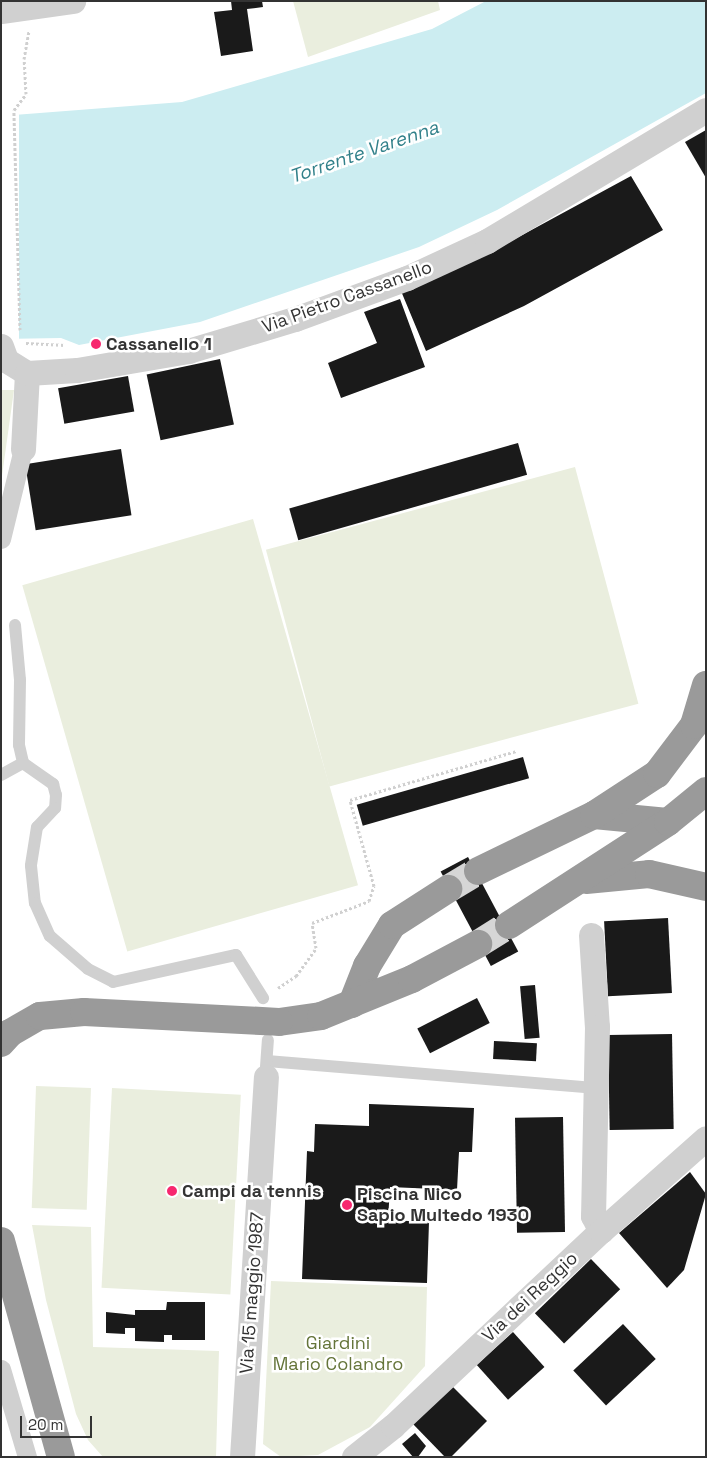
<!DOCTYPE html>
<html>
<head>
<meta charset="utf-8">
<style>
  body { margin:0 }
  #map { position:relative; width:707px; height:1458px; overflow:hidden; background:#fff; font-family:"Space Grotesk",sans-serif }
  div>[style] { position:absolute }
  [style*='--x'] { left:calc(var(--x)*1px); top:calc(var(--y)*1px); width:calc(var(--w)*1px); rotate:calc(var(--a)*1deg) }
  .green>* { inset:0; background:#eaeede; transform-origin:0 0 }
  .water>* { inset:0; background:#ccedf1 }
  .pier>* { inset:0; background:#fff; transform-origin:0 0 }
  .building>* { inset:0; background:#1a1a1a; transform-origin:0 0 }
  .motorway-tunnel>* { height:28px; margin-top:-14px; transform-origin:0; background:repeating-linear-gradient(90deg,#d6d6d6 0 28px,transparent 0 42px) }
  .path>* { height:3px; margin-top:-1.5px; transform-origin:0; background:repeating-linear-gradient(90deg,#d0d0d0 0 2.5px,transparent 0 5px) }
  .service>* { height:12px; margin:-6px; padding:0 6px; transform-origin:6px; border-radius:6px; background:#d0d0d0 }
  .pedestrian>* { height:19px; margin:-9.5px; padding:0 9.5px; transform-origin:9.5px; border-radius:9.5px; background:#d0d0d0 }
  .minor>* { height:25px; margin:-12.5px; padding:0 12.5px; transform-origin:12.5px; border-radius:12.5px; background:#d0d0d0 }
  .motorway>* { height:28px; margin:-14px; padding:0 14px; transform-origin:14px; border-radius:14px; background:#9a9a9a }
  .motorway-bridge>* { height:28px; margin:-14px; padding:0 14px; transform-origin:14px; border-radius:14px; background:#9a9a9a }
  .dots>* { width:14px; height:14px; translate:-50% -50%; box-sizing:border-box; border:2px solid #fff; border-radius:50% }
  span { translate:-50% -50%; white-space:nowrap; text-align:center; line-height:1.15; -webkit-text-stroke:5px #fff; paint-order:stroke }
  .street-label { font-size:18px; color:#333 }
  .poi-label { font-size:18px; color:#333; font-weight:700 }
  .left { translate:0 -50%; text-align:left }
  .park-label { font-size:18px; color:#65753a }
  .water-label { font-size:19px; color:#31808a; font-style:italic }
  .frame { position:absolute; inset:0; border:2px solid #333; pointer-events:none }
  .scale { position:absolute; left:20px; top:1416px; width:72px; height:22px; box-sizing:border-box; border:2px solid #333; border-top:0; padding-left:6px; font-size:15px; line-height:18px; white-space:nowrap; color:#333; -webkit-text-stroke:4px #fff; paint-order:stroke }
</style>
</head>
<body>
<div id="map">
  <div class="green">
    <i style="clip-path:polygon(293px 1px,438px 1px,440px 10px,308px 57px)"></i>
    <i style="clip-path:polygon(1px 390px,14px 390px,1px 483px)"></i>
    <i style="left:575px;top:467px;width:245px;height:320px;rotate:75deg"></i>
    <i style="left:253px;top:519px;width:381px;height:240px;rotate:74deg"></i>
    <i style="left:36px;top:1086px;width:55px;height:122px;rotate:2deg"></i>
    <i style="left:112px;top:1088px;width:129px;height:200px;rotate:3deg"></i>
    <i style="clip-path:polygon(32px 1225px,91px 1227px,93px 1347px,219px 1351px,216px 1457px,103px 1457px,88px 1440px,76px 1414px,46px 1300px)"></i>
    <i style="clip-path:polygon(271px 1281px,427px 1287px,425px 1366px,370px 1427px,318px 1455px,281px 1457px,263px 1444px)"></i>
  </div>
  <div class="water">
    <i style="clip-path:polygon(486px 1px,706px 1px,706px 93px,497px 210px,419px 247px,200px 322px,79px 345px,61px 338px,1px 339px,1px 116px,182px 102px,432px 29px)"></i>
  </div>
  <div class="pier">
    <i style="left:19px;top:112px;width:230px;height:18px;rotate:90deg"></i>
  </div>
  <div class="building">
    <i style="clip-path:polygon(231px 1px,262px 1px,263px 7px,247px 9px,253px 51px,221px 56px,214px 12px,232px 10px)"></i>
    <i style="clip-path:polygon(706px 130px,706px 178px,685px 142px)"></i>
    <i style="clip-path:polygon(631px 176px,663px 230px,524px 306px,426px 351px,401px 291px,500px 247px)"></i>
    <i style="clip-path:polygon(400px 299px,425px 367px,341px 398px,328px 363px,377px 343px,364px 312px)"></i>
    <i style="left:220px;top:359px;width:67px;height:75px;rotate:78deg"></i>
    <i style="left:128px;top:376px;width:36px;height:71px;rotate:80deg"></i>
    <i style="left:518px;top:443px;width:33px;height:238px;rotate:74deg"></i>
    <i style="left:121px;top:449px;width:67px;height:97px;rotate:81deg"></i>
    <i style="left:523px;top:757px;width:22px;height:173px;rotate:74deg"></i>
    <i style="left:468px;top:857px;width:107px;height:31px;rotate:62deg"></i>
    <i style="left:668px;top:918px;width:75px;height:64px;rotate:87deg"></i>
    <i style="left:535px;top:985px;width:53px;height:15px;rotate:85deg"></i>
    <i style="left:477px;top:998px;width:28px;height:67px;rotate:63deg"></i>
    <i style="left:672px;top:1034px;width:95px;height:64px;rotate:89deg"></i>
    <i style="left:494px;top:1041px;width:43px;height:18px;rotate:3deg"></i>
    <i style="clip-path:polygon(369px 1104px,474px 1108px,472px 1152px,459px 1152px,457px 1190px,390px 1187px,388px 1220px,429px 1222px,427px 1283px,302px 1279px,307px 1151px,314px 1152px,315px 1124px,369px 1126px)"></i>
    <i style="left:563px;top:1117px;width:115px;height:48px;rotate:89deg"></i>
    <i style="clip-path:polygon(690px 1172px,706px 1194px,684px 1270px,667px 1288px,619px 1233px)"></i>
    <i style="left:591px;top:1259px;width:42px;height:78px;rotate:46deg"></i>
    <i style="clip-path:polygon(167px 1302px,205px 1302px,205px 1340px,172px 1340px,172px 1335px,164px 1335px,164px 1342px,135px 1341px,135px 1328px,125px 1328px,125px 1334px,106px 1333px,106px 1312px,135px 1315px,135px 1310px,166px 1310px)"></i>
    <i style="left:623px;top:1324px;width:48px;height:68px;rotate:47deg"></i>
    <i style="left:513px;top:1332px;width:47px;height:49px;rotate:48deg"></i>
    <i style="clip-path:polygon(450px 1384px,487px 1421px,451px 1457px,445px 1457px,412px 1423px)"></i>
    <i style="clip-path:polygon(415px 1433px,426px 1446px,418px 1457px,413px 1457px,402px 1444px)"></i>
  </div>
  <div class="motorway-tunnel">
    <i style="--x:448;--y:889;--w:35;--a:-31"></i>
    <i style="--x:478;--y:944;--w:36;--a:-32"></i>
  </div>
  <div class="path">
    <i style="--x:20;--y:330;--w:220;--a:-91.6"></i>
    <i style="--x:14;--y:110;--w:20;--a:-53"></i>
    <i style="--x:26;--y:94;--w:35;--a:-93"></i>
    <i style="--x:24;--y:59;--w:28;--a:-80"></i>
    <i style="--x:26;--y:343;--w:39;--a:3"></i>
    <i style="--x:278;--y:988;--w:22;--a:-34"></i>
    <i style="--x:296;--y:976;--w:34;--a:-54"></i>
    <i style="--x:316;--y:948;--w:25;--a:-99"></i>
    <i style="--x:312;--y:923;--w:61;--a:-21.1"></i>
    <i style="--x:369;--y:901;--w:16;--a:-72"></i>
    <i style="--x:374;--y:886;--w:89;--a:-105.6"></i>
    <i style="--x:350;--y:800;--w:174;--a:-16.4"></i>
  </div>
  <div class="service">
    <i style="--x:15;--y:625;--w:55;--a:84.8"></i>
    <i style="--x:20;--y:680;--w:65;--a:90.9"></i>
    <i style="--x:19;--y:745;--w:18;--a:77"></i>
    <i style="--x:23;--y:763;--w:37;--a:35"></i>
    <i style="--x:53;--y:784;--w:11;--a:75"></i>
    <i style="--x:56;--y:795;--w:13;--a:94"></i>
    <i style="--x:55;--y:808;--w:26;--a:133"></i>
    <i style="--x:37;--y:827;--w:39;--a:99"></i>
    <i style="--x:31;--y:866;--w:37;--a:84"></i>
    <i style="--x:35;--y:903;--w:36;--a:66"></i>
    <i style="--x:50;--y:936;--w:50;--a:41"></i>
    <i style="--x:88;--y:969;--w:28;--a:27"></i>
    <i style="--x:113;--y:982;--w:126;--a:-12.4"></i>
    <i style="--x:236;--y:955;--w:51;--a:57.9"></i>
    <i style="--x:1;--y:775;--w:25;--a:-29"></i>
    <i style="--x:267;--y:1061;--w:328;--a:4.7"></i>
    <i style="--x:266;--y:1067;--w:27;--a:-86"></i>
  </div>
  <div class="pedestrian">
    <i style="--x:1;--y:539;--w:93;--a:-76.3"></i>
    <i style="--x:1;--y:1369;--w:92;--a:73.5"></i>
  </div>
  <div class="minor">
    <i style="--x:1;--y:11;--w:73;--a:-7.9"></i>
    <i style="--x:1;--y:346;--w:15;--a:70"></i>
    <i style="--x:6;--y:360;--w:25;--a:32"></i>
    <i style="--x:23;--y:449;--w:76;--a:-87"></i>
    <i style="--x:27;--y:373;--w:50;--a:-3.4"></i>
    <i style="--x:77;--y:370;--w:113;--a:-9.7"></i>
    <i style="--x:188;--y:351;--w:112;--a:-16.7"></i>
    <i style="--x:295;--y:319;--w:119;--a:-20.1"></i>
    <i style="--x:407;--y:278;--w:88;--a:-24.8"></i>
    <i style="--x:487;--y:241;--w:255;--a:-30.9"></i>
    <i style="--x:591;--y:935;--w:92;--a:86.3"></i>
    <i style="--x:597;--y:1027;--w:189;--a:91.2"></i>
    <i style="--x:593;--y:1216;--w:17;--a:62"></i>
    <i style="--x:242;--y:1457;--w:381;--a:-86.4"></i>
    <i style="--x:354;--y:1457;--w:50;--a:-38.5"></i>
    <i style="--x:393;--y:1426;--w:285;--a:-43.2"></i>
    <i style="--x:601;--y:1231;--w:140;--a:-41.5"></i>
  </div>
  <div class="motorway">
    <i style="--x:594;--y:815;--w:74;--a:5.4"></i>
    <i style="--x:478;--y:871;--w:129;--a:-25.8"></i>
    <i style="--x:594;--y:815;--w:75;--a:-33.1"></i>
    <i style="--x:657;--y:774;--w:61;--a:-52.9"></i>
    <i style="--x:694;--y:725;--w:42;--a:-73.3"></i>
    <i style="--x:586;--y:880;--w:63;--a:-5.4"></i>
    <i style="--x:649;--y:874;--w:58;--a:12.8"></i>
    <i style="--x:509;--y:925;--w:189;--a:-32.9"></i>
    <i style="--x:668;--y:822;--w:49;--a:-39.2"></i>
    <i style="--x:352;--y:1004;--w:41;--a:-68.5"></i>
    <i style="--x:367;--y:966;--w:48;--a:-58.6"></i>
    <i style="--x:392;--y:925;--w:67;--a:-32.7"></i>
    <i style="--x:279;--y:1022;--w:42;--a:-8.1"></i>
    <i style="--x:321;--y:1016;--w:98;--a:-22.1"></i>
    <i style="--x:412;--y:979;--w:75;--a:-27.9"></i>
    <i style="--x:1;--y:1043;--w:13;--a:-48"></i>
    <i style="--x:10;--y:1033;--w:34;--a:-30"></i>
    <i style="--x:40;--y:1016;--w:44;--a:-5.2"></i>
    <i style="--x:1;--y:1241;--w:224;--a:74.5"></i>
  </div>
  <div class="motorway-bridge">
    <i style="--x:84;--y:1012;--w:195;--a:2.9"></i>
  </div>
  <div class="dots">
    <i style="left:96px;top:344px;background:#f7286f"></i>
    <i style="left:172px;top:1191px;background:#f7286f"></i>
    <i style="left:347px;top:1205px;background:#f7286f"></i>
  </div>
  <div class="street-label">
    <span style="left:347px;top:297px;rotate:-20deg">Via Pietro Cassanello</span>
    <span style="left:252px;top:1293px;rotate:-86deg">Via 15 maggio 1987</span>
    <span style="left:530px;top:1297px;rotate:-43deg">Via dei Reggio</span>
  </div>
  <div class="poi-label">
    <span class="left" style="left:106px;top:344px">Cassanello 1</span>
    <span class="left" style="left:182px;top:1191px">Campi da tennis</span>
    <span class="left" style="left:357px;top:1205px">Piscina Nico<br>Sapio Multedo 1930</span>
  </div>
  <div class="park-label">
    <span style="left:338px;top:1354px">Giardini<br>Mario Colandro</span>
  </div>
  <div class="water-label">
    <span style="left:364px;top:152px;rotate:-19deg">Torrente Varenna</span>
  </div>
  <div class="frame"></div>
  <div class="scale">20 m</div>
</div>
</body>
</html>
